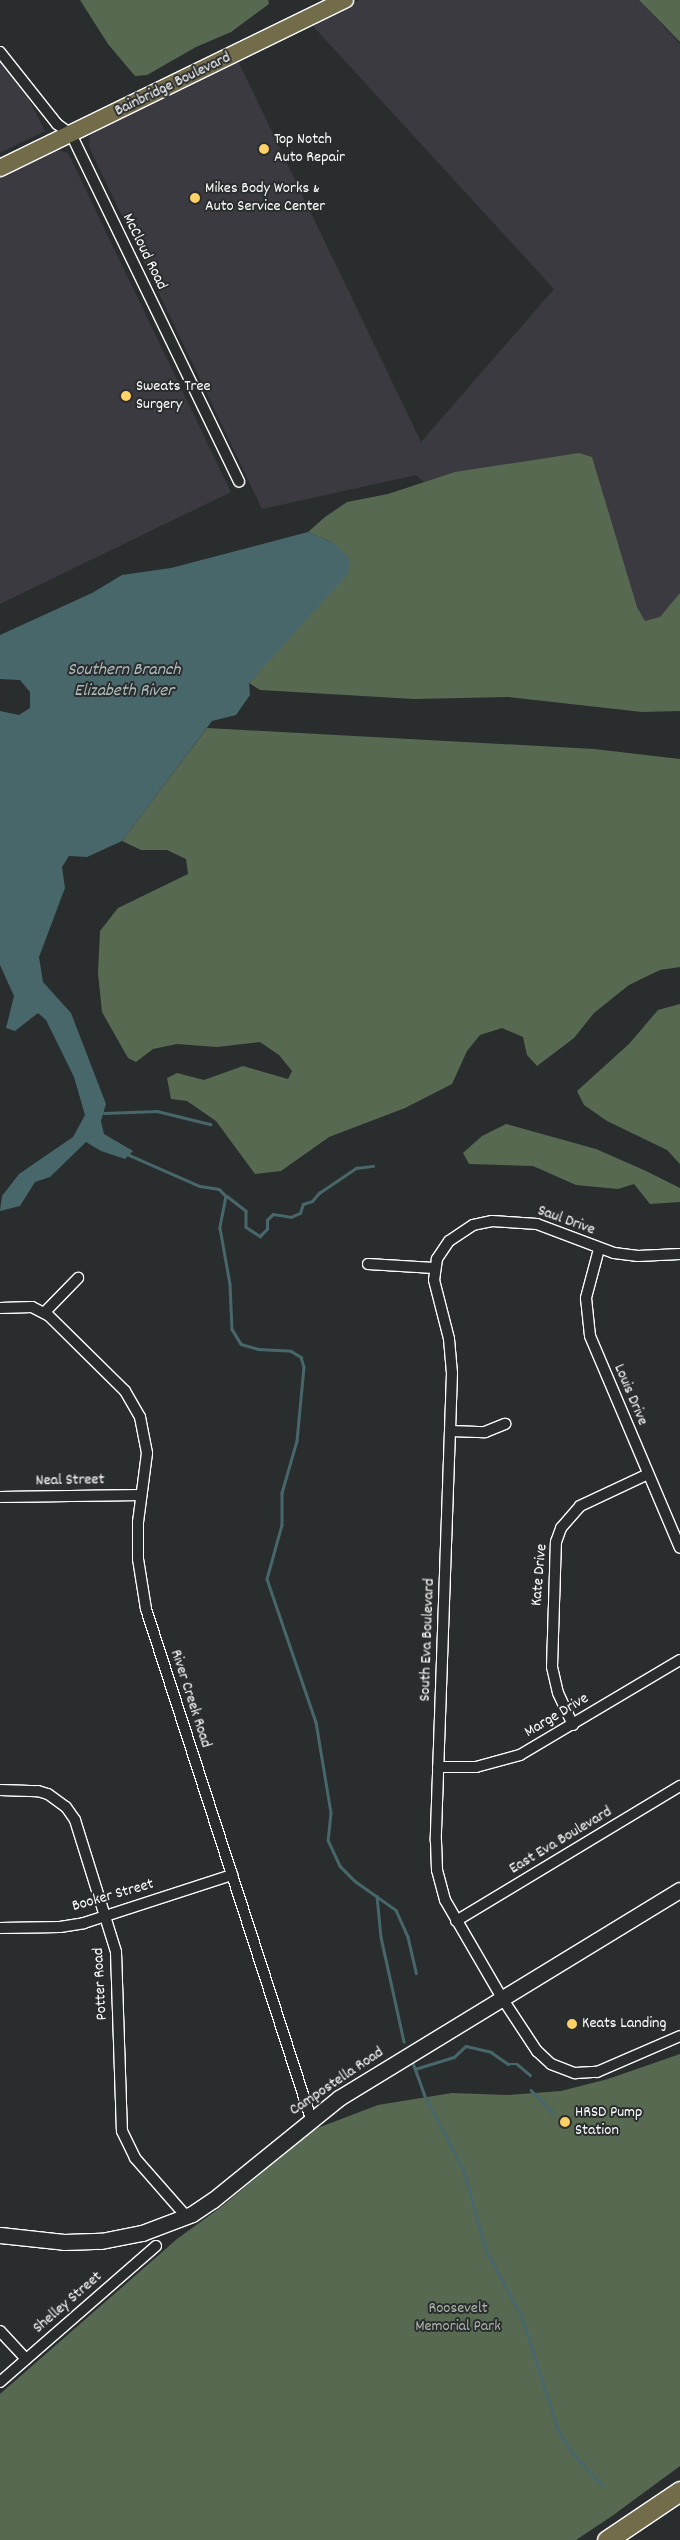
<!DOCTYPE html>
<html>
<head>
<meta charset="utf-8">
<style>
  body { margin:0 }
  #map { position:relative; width:680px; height:2540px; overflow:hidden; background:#2a2d2e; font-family:Dekko,sans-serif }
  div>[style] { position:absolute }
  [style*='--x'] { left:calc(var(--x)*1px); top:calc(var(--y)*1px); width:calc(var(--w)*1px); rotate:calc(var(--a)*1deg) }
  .built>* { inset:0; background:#3a3a40 }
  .green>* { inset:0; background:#586952 }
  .water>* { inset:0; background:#48676a }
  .stream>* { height:2.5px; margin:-1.25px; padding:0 1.25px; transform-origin:1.25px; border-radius:1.25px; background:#48676a }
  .roads { filter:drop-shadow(1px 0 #fff) drop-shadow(-1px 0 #fff) drop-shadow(0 1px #fff) drop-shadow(0 -1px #fff) }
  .street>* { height:10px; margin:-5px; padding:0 5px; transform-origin:5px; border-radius:5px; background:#2a2d2e }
  .secondary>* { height:15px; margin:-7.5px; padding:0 7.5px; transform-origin:7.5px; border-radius:7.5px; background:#2a2d2e }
  .primary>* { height:16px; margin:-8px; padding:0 8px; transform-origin:8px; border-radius:8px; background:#736c4b }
  .highway>* { height:19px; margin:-9.5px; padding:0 9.5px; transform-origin:9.5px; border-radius:9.5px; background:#736c4b }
  .dots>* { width:14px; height:14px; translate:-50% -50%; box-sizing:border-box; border:2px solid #2a2d2e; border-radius:50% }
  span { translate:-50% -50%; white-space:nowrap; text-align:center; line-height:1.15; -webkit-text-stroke:4px #2a2d2e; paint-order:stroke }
  .street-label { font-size:16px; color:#fff }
  .poi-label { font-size:16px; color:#fff }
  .left { translate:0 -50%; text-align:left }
  .park-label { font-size:16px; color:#acb4a8 }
  .water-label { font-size:18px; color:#adbbbc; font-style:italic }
</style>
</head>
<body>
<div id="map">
  <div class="built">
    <i style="clip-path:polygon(360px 0,640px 0,680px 44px,680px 707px,416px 475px,262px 509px,89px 147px,90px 132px,238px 61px,421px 442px,554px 289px,311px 24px)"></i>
    <i style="clip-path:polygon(0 59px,24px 90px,45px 131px,0 153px)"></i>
    <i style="clip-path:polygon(54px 149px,68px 153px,231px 492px,0 604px,0 175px)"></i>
  </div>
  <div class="green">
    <i style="clip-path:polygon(80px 0,268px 0,269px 4px,231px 32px,196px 47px,147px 75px,135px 76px,108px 44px)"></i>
    <i style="clip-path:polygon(639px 0,680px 0,680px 42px,651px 12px)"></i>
    <i style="clip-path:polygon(579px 453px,592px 457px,637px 607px,645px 621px,660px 617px,680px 593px,680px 711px,642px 712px,508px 697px,414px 699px,260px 690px,249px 683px,280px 647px,333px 543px,308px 532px,325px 517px,347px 502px,388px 494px,455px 472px)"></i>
    <i style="clip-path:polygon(207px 728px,594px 749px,680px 759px,680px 967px,660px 970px,629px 985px,594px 1013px,574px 1038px,537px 1066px,527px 1055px,523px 1037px,502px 1028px,480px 1035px,467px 1051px,452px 1084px,405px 1108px,329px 1137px,281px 1171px,255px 1174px,216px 1121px,187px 1101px,171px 1099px,167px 1078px,177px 1073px,204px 1080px,243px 1066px,288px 1079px,292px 1071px,279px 1055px,260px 1042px,217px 1047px,177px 1044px,153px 1049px,136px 1062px,128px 1058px,102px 1012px,98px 973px,100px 931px,118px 908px,188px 874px,186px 859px,167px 850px,141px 850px,122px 841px)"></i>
    <i style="clip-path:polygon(680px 1004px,680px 1164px,667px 1150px,607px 1121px,584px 1105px,577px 1091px,629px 1044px,658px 1010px)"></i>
    <i style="clip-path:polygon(506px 1124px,596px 1149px,646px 1171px,680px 1188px,680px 1202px,650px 1204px,634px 1184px,618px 1189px,576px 1185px,533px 1166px,469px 1164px,463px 1153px,482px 1136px)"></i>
    <i style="clip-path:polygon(680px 2054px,680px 2466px,612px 2516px,576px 2540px,0 2540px,0 2394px,177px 2239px,221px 2207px,315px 2129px,378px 2105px,452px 2093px,507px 2095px,561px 2091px,608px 2079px)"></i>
  </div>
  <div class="water">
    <i style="clip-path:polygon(308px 532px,333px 543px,350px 558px,348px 574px,249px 683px,250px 695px,236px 715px,212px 721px,122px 841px,87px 857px,69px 856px,62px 867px,65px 888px,39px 957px,43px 982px,71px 1013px,106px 1104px,101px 1121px,104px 1134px,133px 1151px,125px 1159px,101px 1151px,86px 1142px,50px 1177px,35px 1182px,20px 1206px,0 1211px,2px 1196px,19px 1174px,73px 1137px,85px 1115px,74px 1077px,46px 1020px,38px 1013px,15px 1031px,6px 1028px,14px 996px,0 965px,0 711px,19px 715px,30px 708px,30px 692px,20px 680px,0 679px,0 635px,92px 593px,122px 575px,171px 568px)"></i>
  </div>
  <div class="stream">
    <i style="--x:104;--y:1113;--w:53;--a:-2.2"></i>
    <i style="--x:157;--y:1111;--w:55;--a:13.8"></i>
    <i style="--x:129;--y:1155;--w:77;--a:23.6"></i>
    <i style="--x:200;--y:1186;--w:19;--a:9"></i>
    <i style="--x:219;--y:1189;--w:10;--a:45"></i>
    <i style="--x:226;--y:1196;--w:33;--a:101"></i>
    <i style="--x:220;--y:1228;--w:57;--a:79.9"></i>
    <i style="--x:230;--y:1284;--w:45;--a:87.5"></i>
    <i style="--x:232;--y:1329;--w:17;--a:59"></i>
    <i style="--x:241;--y:1344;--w:18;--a:16"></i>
    <i style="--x:258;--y:1349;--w:33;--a:3"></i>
    <i style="--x:291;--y:1351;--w:12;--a:31"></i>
    <i style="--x:301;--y:1357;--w:10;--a:73"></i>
    <i style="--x:304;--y:1367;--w:74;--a:95.4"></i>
    <i style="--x:297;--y:1441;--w:54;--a:106.1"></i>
    <i style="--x:282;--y:1493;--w:32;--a:90"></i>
    <i style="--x:282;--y:1525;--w:56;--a:105.5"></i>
    <i style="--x:267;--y:1579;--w:151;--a:71.1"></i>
    <i style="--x:316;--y:1722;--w:92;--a:80.6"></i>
    <i style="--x:331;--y:1813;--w:27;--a:96"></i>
    <i style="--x:328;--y:1840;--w:29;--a:65"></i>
    <i style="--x:340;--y:1866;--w:21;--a:45"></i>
    <i style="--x:355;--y:1881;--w:50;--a:35.3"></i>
    <i style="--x:396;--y:1910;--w:30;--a:66"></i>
    <i style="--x:408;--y:1937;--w:37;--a:77"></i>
    <i style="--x:227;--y:1196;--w:24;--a:38"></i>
    <i style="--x:246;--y:1211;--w:16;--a:90"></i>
    <i style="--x:246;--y:1227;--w:17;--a:33"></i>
    <i style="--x:260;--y:1236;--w:10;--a:-45"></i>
    <i style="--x:267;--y:1229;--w:9;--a:-90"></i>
    <i style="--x:267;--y:1220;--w:8;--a:-45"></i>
    <i style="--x:273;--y:1214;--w:18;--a:9"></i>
    <i style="--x:291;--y:1217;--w:10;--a:-24"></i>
    <i style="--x:300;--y:1213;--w:9;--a:-72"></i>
    <i style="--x:303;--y:1204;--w:9;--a:-18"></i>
    <i style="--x:312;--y:1201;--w:11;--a:-49"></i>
    <i style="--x:319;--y:1193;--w:45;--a:-34"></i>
    <i style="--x:356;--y:1168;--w:17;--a:-7"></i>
    <i style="--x:377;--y:1896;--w:41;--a:84.4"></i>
    <i style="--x:381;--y:1937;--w:107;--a:77.6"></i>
    <i style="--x:413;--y:2063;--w:33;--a:70"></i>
    <i style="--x:424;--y:2094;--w:87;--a:62.5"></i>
    <i style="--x:464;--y:2171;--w:82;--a:74.4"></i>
    <i style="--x:486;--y:2250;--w:76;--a:61.8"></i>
    <i style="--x:522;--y:2317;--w:121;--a:72.2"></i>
    <i style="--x:559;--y:2432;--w:30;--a:56"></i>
    <i style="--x:576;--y:2457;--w:40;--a:47"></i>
    <i style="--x:415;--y:2069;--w:41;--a:-17.1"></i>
    <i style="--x:454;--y:2057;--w:16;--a:-43"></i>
    <i style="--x:466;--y:2046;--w:26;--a:13"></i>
    <i style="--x:491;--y:2052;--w:21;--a:35"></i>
    <i style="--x:508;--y:2064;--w:9;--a:0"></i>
    <i style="--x:517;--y:2064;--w:17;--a:40"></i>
    <i style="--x:531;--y:2090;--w:32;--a:46"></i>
  </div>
  <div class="roads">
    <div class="street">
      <i style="--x:0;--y:52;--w:92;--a:51.6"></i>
      <i style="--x:57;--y:124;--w:17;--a:36"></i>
      <i style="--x:71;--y:134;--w:386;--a:64.2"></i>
      <i style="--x:599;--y:1249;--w:51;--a:104.9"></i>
      <i style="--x:586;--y:1298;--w:38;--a:84"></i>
      <i style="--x:590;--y:1336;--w:230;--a:67"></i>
      <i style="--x:680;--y:1254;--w:42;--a:177.3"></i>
      <i style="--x:638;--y:1256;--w:24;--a:-173"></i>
      <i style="--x:614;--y:1253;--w:82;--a:-159.4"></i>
      <i style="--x:537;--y:1224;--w:45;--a:-176.2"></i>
      <i style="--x:492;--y:1221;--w:19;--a:168"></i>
      <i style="--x:473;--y:1225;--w:29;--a:146"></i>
      <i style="--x:449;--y:1241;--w:22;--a:124"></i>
      <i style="--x:437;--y:1259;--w:21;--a:98"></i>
      <i style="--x:434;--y:1280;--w:61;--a:75.7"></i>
      <i style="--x:449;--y:1339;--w:34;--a:85"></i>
      <i style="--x:452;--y:1373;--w:468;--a:92"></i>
      <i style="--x:436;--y:1841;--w:29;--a:88"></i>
      <i style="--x:437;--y:1870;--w:31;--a:75"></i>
      <i style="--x:445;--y:1900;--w:113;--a:59.8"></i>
      <i style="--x:502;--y:1998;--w:64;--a:56.6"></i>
      <i style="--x:537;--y:2051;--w:19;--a:43"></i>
      <i style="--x:551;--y:2064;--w:26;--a:21"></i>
      <i style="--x:575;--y:2073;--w:22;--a:-3"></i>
      <i style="--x:597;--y:2072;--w:90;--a:-23.4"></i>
      <i style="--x:368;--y:1264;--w:66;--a:3.5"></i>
      <i style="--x:0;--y:1308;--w:32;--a:-2"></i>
      <i style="--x:32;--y:1307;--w:18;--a:27"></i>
      <i style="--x:48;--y:1315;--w:108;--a:44.6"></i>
      <i style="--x:125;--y:1391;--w:30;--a:60"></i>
      <i style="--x:140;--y:1417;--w:37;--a:79"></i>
      <i style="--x:147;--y:1453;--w:70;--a:97.4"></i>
      <i style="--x:138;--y:1522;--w:37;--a:90"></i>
      <i style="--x:138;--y:1559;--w:51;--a:80.9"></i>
      <i style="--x:146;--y:1609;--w:536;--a:72.07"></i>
      <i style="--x:44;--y:1313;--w:49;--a:-45.8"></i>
      <i style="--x:450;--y:1431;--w:35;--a:2"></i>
      <i style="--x:485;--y:1432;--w:22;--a:-22"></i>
      <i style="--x:0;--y:1497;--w:141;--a:-0.8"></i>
      <i style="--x:573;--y:1725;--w:35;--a:-115"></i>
      <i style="--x:558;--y:1693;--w:27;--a:-103"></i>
      <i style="--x:552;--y:1667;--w:125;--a:-88.2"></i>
      <i style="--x:556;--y:1542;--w:15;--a:-70"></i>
      <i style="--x:561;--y:1528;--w:29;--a:-49"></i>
      <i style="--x:580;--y:1506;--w:75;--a:-25.2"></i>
      <i style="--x:438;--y:1767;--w:38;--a:0"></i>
      <i style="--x:476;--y:1767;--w:46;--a:-15.3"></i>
      <i style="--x:520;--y:1755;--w:186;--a:-30.7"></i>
      <i style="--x:0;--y:1790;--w:38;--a:2"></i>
      <i style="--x:38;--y:1791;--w:10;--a:17"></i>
      <i style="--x:48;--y:1794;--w:22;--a:36"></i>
      <i style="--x:66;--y:1807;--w:16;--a:55"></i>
      <i style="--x:75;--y:1820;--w:138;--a:72.7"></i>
      <i style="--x:116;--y:1952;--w:179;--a:88.1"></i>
      <i style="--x:122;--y:2131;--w:30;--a:64"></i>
      <i style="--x:135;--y:2158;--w:77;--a:48.7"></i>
      <i style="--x:456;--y:1921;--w:262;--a:-31.1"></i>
      <i style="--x:0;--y:1928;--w:60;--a:-1"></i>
      <i style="--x:60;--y:1927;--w:24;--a:-9"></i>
      <i style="--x:84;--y:1923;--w:156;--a:-18"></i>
      <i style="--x:0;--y:2331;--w:38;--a:47"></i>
      <i style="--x:0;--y:2382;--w:207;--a:-41.1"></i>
    </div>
    <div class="secondary">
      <i style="--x:0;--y:2235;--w:64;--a:6.2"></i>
      <i style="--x:64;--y:2242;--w:37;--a:-2"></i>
      <i style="--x:101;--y:2241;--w:42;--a:-11"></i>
      <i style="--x:142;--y:2233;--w:53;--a:-20.8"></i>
      <i style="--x:192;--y:2214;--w:25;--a:-34"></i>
      <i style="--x:213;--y:2200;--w:162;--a:-39"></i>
      <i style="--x:339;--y:2098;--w:399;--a:-31.4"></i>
    </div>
    <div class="primary">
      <i style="--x:0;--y:168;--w:384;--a:-26"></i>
    </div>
    <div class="highway">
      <i style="--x:607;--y:2540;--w:88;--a:-33.9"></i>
    </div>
  </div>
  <div class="dots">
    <i style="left:264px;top:149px;background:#ffd166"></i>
    <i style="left:195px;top:198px;background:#ffd166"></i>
    <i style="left:126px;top:396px;background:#ffd166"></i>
    <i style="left:572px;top:2024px;background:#ffd166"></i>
    <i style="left:565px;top:2122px;background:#ffd166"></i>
  </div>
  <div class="street-label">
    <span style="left:173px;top:85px;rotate:-26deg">Bainbridge Boulevard</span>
    <span style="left:144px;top:252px;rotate:64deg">McCloud Road</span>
    <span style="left:566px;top:1221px;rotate:20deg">Saul Drive</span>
    <span style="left:630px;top:1395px;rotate:67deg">Louis Drive</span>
    <span style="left:70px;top:1481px;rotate:-1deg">Neal Street</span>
    <span style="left:540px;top:1575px;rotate:-85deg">Kate Drive</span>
    <span style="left:428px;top:1640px;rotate:-88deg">South Eva Boulevard</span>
    <span style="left:190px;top:1699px;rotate:72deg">River Creek Road</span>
    <span style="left:557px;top:1716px;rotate:-31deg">Marge Drive</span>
    <span style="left:561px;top:1841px;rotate:-31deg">East Eva Boulevard</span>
    <span style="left:113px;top:1896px;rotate:-16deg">Booker Street</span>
    <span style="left:101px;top:1984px;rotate:-93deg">Potter Road</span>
    <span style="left:337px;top:2082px;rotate:-34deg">Campostella Road</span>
    <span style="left:68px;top:2303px;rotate:-41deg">Shelley Street</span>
  </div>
  <div class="poi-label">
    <span class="left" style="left:274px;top:149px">Top Notch<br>Auto Repair</span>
    <span class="left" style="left:205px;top:198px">Mikes Body Works &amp;<br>Auto Service Center</span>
    <span class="left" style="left:136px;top:396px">Sweats Tree<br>Surgery</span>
    <span class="left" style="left:582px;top:2024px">Keats Landing</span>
    <span class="left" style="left:575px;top:2122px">HRSD Pump<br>Station</span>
  </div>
  <div class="park-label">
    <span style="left:458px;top:2318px">Roosevelt<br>Memorial Park</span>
  </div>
  <div class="water-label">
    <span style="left:124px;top:682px">Southern Branch<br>Elizabeth River</span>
  </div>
</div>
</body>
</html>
